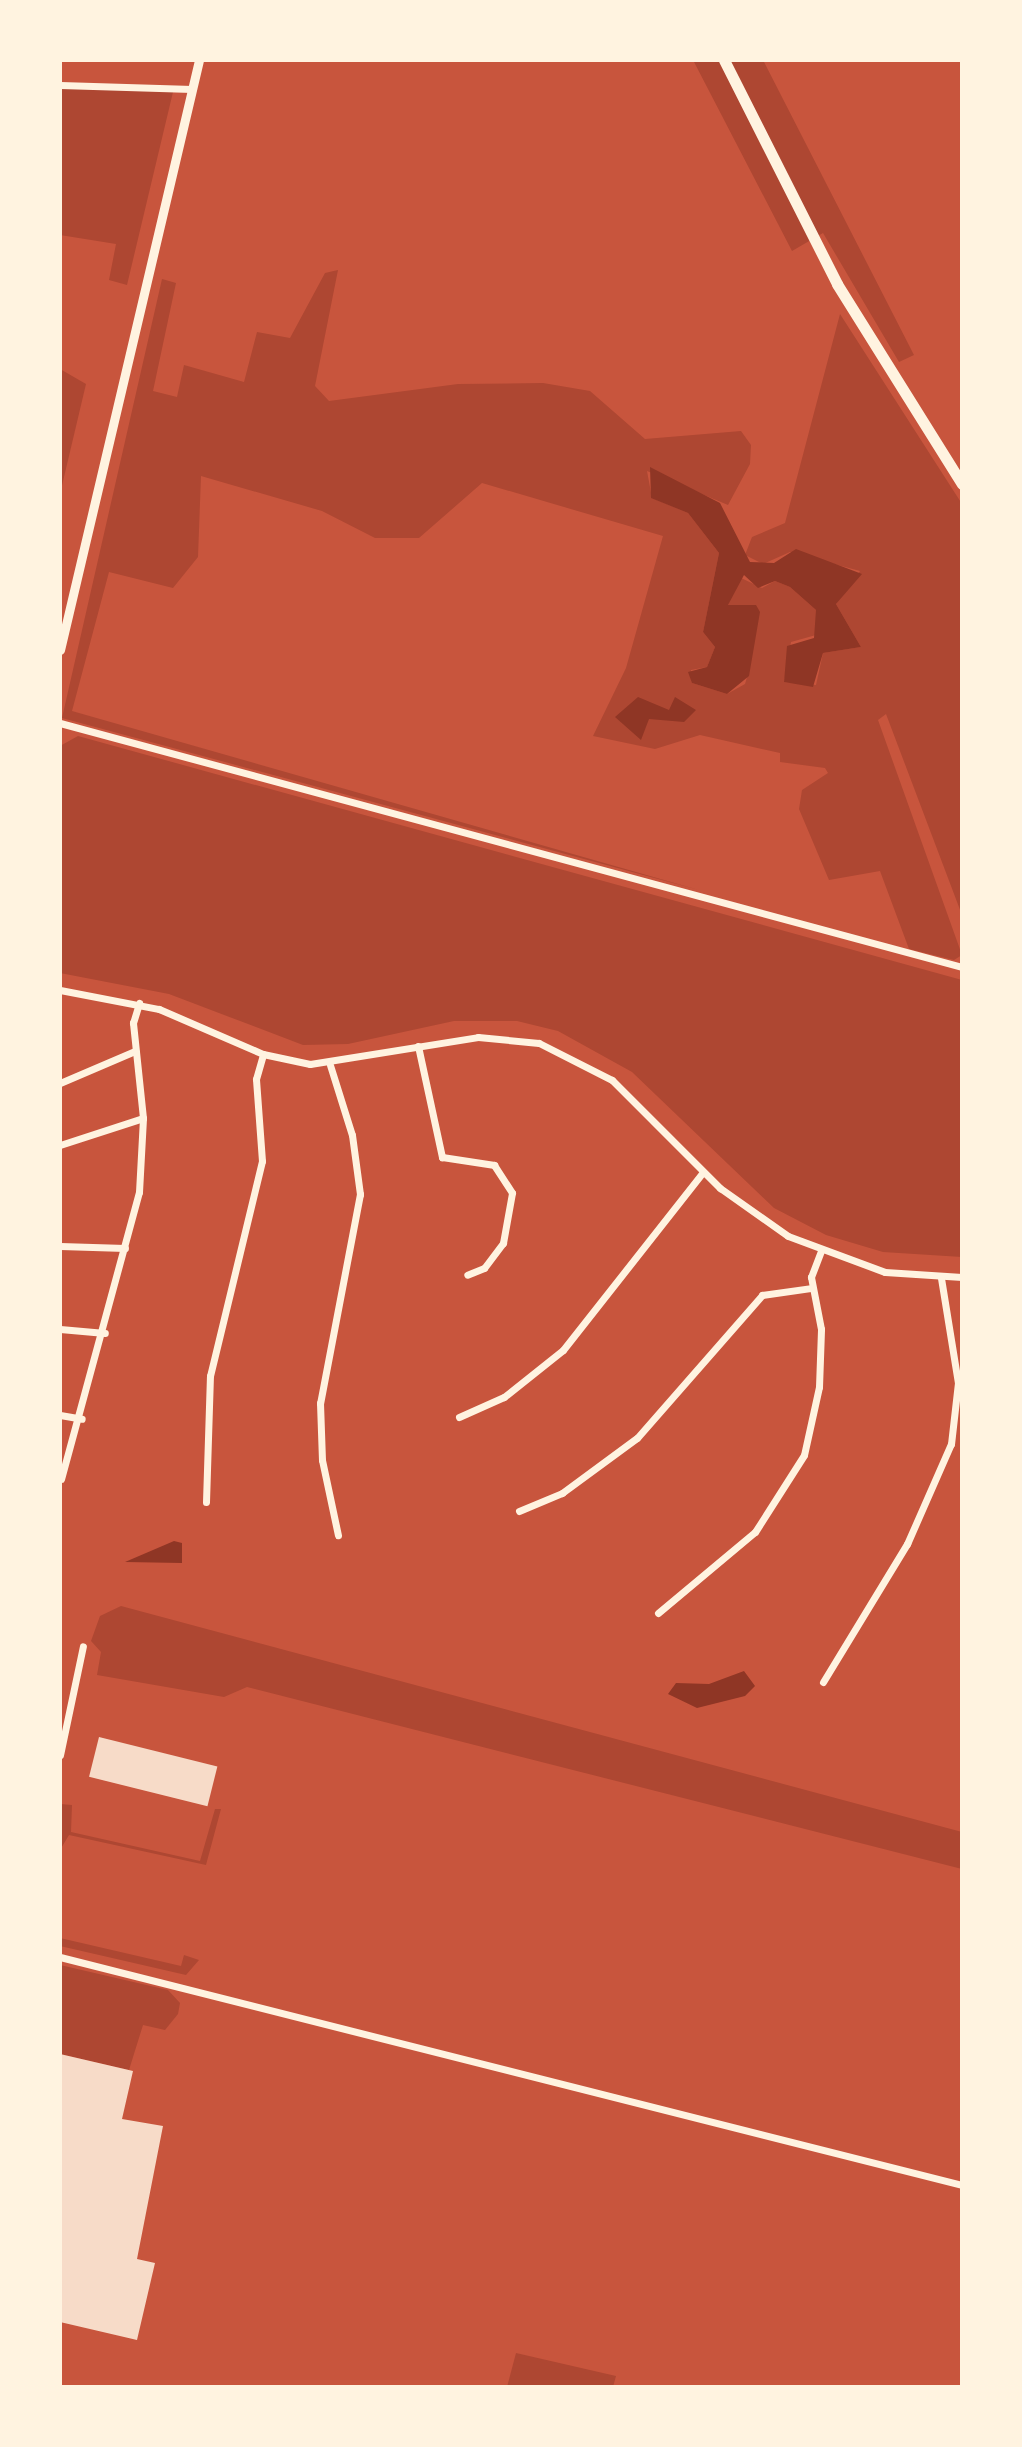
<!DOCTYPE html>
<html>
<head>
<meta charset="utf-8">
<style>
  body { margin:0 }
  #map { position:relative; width:1022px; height:2447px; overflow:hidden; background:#c8553d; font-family:Ubuntu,sans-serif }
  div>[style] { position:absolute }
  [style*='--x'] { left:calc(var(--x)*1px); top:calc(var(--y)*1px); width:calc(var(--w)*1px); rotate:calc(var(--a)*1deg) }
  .green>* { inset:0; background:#ae4732 }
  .water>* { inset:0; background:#8f3625 }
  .building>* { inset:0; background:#f7dbc8; transform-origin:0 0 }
  .minor>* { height:7px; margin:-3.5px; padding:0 3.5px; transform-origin:3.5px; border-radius:3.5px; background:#fff3e0 }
  .tertiary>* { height:9px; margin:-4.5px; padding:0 4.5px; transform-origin:4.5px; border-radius:4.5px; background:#fff3e0 }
  .primary>* { height:11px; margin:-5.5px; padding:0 5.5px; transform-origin:5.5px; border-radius:5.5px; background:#fff3e0 }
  span { translate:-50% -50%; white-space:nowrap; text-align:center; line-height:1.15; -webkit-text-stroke:8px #fff3e0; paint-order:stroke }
  .frame { position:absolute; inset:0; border:62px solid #fff3e0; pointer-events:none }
</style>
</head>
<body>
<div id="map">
  <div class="green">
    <i style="clip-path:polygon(693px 60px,763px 60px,914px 355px,899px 362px,823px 233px,792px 251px)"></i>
    <i style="clip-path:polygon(60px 88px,173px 92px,127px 285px,109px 280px,116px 244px,60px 235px)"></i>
    <i style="clip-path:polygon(338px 270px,315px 386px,329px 401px,458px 384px,543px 383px,590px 391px,645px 439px,741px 431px,751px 445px,750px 464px,728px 505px,647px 471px,652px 498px,688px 513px,719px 553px,703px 632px,715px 647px,707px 667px,691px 670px,692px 683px,727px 694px,745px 684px,750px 667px,728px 605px,739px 577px,762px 588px,775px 581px,790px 587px,816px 610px,816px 635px,791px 642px,784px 682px,816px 685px,823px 653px,861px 647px,836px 604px,860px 571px,790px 552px,763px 564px,745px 555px,752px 537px,785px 523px,840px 314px,962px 504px,962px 915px,886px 714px,878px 720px,962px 955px,954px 960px,909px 949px,880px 871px,829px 880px,799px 809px,802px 790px,828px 773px,825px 768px,780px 762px,780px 753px,700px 735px,655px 749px,593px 736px,626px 668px,663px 536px,482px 483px,419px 538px,375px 538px,322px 511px,201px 476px,198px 557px,173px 588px,109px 572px,72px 711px,699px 890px,62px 718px,162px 279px,176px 283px,153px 391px,177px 397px,184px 365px,244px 382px,257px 332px,290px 338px,325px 273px)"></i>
    <i style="clip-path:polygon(60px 369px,86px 384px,60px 494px)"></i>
    <i style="clip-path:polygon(78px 736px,962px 980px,962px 1257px,883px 1252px,826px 1235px,774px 1208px,632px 1072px,558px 1031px,517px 1021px,454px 1021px,348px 1044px,303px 1045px,169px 994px,60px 973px,60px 746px)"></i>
    <i style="clip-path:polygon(121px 1606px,962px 1832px,962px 1869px,247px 1687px,224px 1697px,97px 1675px,101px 1652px,91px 1641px,100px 1616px)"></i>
    <i style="clip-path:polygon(60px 1804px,72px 1805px,71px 1832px,200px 1861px,215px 1809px,221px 1809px,206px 1865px,69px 1835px,60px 1850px)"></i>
    <i style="clip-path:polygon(60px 1938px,181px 1966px,184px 1955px,199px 1960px,186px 1975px,60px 1946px)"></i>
    <i style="clip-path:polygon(60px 1965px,168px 1990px,180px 2003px,178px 2014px,165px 2030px,143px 2025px,129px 2070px,60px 2054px)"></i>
    <i style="clip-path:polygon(516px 2353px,616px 2376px,613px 2387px,507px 2387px)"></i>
  </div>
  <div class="water">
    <i style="clip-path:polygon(650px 467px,720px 503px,750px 562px,774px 563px,796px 549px,862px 574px,836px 604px,861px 647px,823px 653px,813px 687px,784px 682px,787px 646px,814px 638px,816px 610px,790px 587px,775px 581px,758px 588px,744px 575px,728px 605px,756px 605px,760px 612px,749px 676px,727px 694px,692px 683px,688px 672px,707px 667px,715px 647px,703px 632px,719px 553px,688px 513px,651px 498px)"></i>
    <i style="clip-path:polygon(638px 697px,669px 710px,675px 697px,696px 710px,684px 722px,649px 719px,641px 740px,615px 717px)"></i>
    <i style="clip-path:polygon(174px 1541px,182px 1543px,182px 1563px,125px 1562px)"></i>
    <i style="clip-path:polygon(744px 1671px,755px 1686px,745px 1696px,697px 1708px,668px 1694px,676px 1683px,709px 1684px)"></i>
  </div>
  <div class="building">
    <i style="left:99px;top:1737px;width:122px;height:41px;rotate:14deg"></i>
    <i style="clip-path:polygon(60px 2054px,133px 2071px,122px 2119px,163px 2126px,137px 2259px,155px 2263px,137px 2340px,60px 2322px)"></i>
  </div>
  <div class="minor">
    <i style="--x:60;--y:85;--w:132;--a:1.7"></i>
    <i style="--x:60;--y:723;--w:934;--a:15.14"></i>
    <i style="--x:60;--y:990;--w:101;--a:10.9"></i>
    <i style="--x:159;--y:1009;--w:113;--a:23.4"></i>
    <i style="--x:263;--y:1054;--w:48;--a:12"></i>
    <i style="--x:310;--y:1064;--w:170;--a:-9.1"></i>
    <i style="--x:478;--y:1037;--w:61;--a:5.6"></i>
    <i style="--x:539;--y:1043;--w:82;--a:26.9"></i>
    <i style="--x:612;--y:1080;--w:153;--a:45"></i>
    <i style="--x:720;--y:1188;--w:83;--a:35.2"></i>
    <i style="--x:788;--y:1236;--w:103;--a:20.4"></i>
    <i style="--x:885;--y:1272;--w:77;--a:3.7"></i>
    <i style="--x:418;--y:1046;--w:114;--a:77.8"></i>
    <i style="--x:442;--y:1157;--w:53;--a:8.7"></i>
    <i style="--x:494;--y:1165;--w:33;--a:57"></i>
    <i style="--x:512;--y:1193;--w:51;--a:100.2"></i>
    <i style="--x:503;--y:1243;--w:31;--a:127"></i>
    <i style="--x:484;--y:1268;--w:18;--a:158"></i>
    <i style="--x:330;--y:1065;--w:73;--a:72.6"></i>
    <i style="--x:352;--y:1135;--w:60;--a:82.3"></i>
    <i style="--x:360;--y:1194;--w:213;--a:100.8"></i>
    <i style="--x:320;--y:1403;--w:57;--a:88"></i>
    <i style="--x:322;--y:1460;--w:77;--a:78"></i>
    <i style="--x:60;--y:1083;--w:82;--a:-23.1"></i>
    <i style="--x:60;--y:1145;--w:87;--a:-18"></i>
    <i style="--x:60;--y:1246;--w:65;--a:1.8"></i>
    <i style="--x:60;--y:1329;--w:45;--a:5.1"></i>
    <i style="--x:60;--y:1415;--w:22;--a:10"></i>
    <i style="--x:459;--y:1417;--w:49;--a:-24"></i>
    <i style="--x:504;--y:1397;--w:75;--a:-38.5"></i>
    <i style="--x:563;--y:1350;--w:226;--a:-51.8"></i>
    <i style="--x:61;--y:1479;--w:297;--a:-74.8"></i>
    <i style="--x:139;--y:1192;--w:74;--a:-86.9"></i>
    <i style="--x:143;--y:1118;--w:96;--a:-96"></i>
    <i style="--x:133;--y:1023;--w:21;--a:-73"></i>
    <i style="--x:206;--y:1502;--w:126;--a:-88.2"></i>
    <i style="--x:210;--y:1376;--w:221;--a:-76.4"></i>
    <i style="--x:262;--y:1161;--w:82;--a:-94.2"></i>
    <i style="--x:256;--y:1079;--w:26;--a:-74"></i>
    <i style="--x:519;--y:1511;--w:47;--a:-22.7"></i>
    <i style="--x:562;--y:1493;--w:93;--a:-36.3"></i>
    <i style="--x:637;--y:1438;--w:190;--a:-48.8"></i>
    <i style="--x:762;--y:1295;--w:49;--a:-8.1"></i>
    <i style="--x:658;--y:1613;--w:126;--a:-39.9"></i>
    <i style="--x:755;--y:1532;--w:91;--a:-57.5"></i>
    <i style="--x:804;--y:1455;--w:70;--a:-77.6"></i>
    <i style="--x:819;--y:1387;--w:58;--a:-88"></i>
    <i style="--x:821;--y:1329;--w:53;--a:-100.9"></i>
    <i style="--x:811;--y:1277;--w:28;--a:-69"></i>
    <i style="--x:823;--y:1682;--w:162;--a:-58.7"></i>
    <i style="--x:907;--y:1544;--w:109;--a:-66.3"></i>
    <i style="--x:951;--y:1444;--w:61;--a:-83.5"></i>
    <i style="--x:958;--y:1383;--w:106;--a:-99.2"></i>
    <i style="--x:60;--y:1755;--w:111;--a:-78.1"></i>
    <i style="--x:60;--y:1957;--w:930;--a:14.19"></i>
  </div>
  <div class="tertiary">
    <i style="--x:60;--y:650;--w:606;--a:-76.74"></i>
  </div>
  <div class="primary">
    <i style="--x:724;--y:60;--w:251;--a:63.2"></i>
    <i style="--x:837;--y:284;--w:236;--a:58"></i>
  </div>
  <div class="frame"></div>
</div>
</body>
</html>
